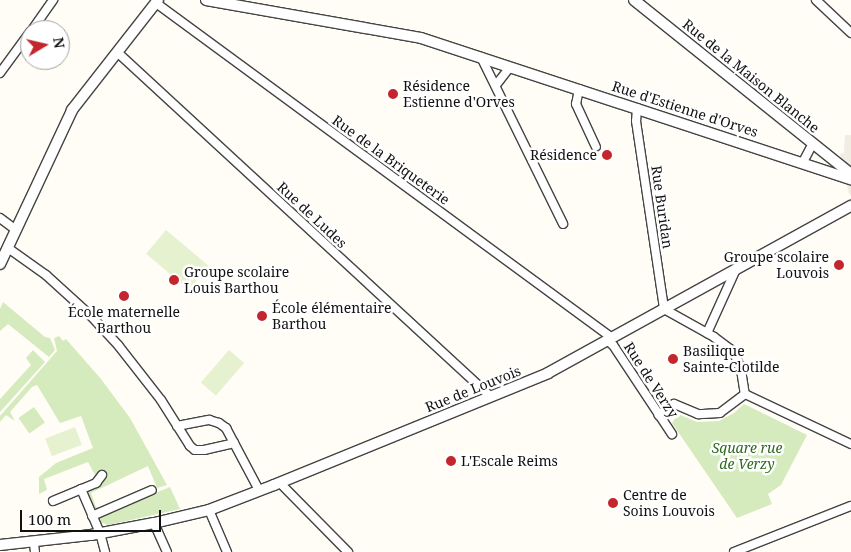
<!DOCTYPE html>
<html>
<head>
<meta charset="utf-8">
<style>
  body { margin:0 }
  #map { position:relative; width:851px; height:552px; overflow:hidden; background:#fffdf5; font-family:"Noto Serif",serif }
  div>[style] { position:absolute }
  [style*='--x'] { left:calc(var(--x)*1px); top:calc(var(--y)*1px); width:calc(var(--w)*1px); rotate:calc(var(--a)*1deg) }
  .green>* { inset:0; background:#d5ebbd; transform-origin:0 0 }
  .pitch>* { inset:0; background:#e6f2cf; transform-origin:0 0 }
  .plaza>* { inset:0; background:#f1ede2 }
  .roads { filter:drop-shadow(1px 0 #444) drop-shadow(-1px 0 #444) drop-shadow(0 1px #444) drop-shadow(0 -1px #444) }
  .minor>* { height:8px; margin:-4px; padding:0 4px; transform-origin:4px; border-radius:4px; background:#fff }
  .tertiary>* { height:10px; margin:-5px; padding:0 5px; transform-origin:5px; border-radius:5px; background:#fff }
  .dots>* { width:14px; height:14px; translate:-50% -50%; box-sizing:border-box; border:2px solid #fff; border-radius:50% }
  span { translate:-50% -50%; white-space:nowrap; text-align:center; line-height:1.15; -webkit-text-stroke:5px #fff; paint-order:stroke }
  .street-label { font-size:14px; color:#111 }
  .poi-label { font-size:14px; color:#111 }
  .left { translate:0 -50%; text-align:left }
  .right { translate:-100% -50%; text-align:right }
  .park-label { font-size:14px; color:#2f6b1f; font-style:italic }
  .north { position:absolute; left:20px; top:20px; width:50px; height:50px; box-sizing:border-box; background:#fff; border:1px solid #a0a0a0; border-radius:50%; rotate:81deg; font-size:14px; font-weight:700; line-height:20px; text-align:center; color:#111 }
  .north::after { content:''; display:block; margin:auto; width:18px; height:22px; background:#c4262e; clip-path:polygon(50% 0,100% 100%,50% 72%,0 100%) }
  .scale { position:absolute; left:20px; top:510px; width:141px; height:22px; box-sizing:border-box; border:2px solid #111; border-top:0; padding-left:6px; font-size:15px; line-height:18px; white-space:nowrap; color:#111; -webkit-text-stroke:4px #fff; paint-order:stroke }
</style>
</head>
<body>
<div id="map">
  <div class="green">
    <i style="clip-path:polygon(3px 302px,45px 337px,50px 338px,55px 350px,49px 357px,8px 324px,0 331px,0 309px)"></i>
    <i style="clip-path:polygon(59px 336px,63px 341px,66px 339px,101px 379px,130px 418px,167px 485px,157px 488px,148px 466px,91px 493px,96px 507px,98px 507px,100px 511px,97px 511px,93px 509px,88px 494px,88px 491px,102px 483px,98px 474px,95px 475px,88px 462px,44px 479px,47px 490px,39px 494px,39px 477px,56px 463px,93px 448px,81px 416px,60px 423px,37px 385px,32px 387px,10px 412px,15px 421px,6px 415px,0 422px,0 416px,57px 351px,54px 338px)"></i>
    <i style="clip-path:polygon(33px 350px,45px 362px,0 412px,0 399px,31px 365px,26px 358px)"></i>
    <i style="clip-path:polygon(744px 404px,807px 435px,781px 485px,768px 494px,772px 504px,737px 518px,672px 423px,678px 414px,697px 422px,719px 421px,734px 413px)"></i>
    <i style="left:34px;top:407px;width:19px;height:19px;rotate:55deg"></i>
    <i style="clip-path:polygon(170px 487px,180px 509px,108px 525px,99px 522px,99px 516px)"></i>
  </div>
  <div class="pitch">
    <i style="left:166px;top:230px;width:56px;height:31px;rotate:40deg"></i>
    <i style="left:229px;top:350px;width:20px;height:43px;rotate:41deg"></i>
    <i style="left:75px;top:427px;width:19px;height:32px;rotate:69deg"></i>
  </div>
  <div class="plaza">
    <i style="clip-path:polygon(845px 135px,851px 135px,851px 196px,849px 194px,840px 154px,844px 153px)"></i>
  </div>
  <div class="roads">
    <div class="minor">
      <i style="--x:816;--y:0;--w:48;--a:43.3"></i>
      <i style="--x:156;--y:3;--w:566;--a:36.3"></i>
      <i style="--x:32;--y:30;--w:37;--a:-55"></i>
      <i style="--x:117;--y:52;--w:507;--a:42.68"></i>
      <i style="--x:481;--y:57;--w:186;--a:63.8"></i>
      <i style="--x:0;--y:73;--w:51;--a:-53.8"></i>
      <i style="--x:496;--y:85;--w:23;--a:-52"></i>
      <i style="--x:579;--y:89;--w:15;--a:101"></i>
      <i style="--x:576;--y:104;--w:47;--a:65.1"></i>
      <i style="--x:637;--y:108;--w:13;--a:94"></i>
      <i style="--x:636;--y:121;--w:190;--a:81.5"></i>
      <i style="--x:664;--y:309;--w:57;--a:29.2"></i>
      <i style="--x:714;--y:337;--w:20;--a:37"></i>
      <i style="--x:730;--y:349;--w:12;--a:55"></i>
      <i style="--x:737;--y:359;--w:12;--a:70"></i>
      <i style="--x:741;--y:370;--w:24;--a:81"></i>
      <i style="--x:745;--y:394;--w:31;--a:143"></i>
      <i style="--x:720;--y:413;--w:22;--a:177"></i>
      <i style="--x:698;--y:414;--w:26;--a:-157"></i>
      <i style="--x:674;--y:404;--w:19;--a:144"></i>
      <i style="--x:803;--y:162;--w:21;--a:-62"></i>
      <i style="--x:0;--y:218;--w:20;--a:37"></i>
      <i style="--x:8;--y:248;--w:47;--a:35.4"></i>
      <i style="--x:46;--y:275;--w:61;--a:42.3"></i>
      <i style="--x:91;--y:316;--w:40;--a:47"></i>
      <i style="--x:118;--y:345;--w:70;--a:52"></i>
      <i style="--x:161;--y:400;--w:54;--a:57.8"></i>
      <i style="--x:190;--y:446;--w:6;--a:39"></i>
      <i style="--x:195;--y:450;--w:9;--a:0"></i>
      <i style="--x:204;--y:450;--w:31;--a:-13"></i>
      <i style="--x:707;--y:333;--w:70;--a:-65.6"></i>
      <i style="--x:608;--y:341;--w:6;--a:39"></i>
      <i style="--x:613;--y:345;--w:107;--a:56.5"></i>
      <i style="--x:745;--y:394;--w:117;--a:25.3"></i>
      <i style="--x:177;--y:426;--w:33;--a:-11"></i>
      <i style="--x:209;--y:420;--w:10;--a:17"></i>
      <i style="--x:219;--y:423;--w:9;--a:36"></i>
      <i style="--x:226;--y:428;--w:70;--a:62"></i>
      <i style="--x:280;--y:483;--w:97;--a:45.4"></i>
      <i style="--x:81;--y:489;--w:48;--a:66.6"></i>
      <i style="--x:100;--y:533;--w:20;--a:75"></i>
      <i style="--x:53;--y:501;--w:47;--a:-22.7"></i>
      <i style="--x:96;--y:483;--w:10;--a:-53"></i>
      <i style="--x:209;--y:510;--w:46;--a:66.8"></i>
      <i style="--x:92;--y:516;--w:65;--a:-23.4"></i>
      <i style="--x:154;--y:523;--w:32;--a:66"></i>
      <i style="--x:34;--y:543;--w:9;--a:84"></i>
      <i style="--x:734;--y:552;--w:126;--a:-21.5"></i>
    </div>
    <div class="tertiary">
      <i style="--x:206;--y:0;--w:218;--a:10"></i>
      <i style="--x:421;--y:38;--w:453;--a:18.2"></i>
      <i style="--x:634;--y:0;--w:278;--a:38.7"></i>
      <i style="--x:0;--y:264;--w:170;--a:-64.9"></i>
      <i style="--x:72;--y:110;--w:140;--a:-52"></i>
      <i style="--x:0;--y:545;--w:92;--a:-6.3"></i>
      <i style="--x:91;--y:535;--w:64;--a:-10.8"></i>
      <i style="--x:154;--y:523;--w:57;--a:-13.3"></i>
      <i style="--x:209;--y:510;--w:70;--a:-21"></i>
      <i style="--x:274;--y:485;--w:296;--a:-22.2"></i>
      <i style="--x:548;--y:373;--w:346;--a:-28.9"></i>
    </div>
  </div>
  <div class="dots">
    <i style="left:393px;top:94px;background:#c4262e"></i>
    <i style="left:607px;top:155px;background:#c4262e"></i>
    <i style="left:839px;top:265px;background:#c4262e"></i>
    <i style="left:174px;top:280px;background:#c4262e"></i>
    <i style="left:124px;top:296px;background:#c4262e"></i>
    <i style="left:262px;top:316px;background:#c4262e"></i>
    <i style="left:673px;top:359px;background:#c4262e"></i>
    <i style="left:451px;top:461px;background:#c4262e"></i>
    <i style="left:613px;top:503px;background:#c4262e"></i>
  </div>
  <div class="street-label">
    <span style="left:751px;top:76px;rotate:39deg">Rue de la Maison Blanche</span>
    <span style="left:685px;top:109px;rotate:18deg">Rue d'Estienne d'Orves</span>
    <span style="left:391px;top:160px;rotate:36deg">Rue de la Briqueterie</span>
    <span style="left:662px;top:207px;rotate:82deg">Rue Buridan</span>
    <span style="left:312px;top:215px;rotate:43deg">Rue de Ludes</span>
    <span style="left:651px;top:380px;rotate:57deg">Rue de Verzy</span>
    <span style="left:473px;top:389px;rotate:-22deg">Rue de Louvois</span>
  </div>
  <div class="poi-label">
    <span class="left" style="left:403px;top:94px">Résidence<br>Estienne d'Orves</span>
    <span class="right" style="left:597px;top:155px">Résidence</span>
    <span class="right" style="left:829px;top:265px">Groupe scolaire<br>Louvois</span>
    <span class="left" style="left:184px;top:280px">Groupe scolaire<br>Louis Barthou</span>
    <span class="left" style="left:272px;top:316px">École élémentaire<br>Barthou</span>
    <span style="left:124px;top:320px">École maternelle<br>Barthou</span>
    <span class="left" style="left:683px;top:359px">Basilique<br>Sainte-Clotilde</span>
    <span class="left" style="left:461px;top:461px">L'Escale Reims</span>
    <span class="left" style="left:623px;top:503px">Centre de<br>Soins Louvois</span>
  </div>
  <div class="park-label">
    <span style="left:747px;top:456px">Square rue<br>de Verzy</span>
  </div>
  <div class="north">N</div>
  <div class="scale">100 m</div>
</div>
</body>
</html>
